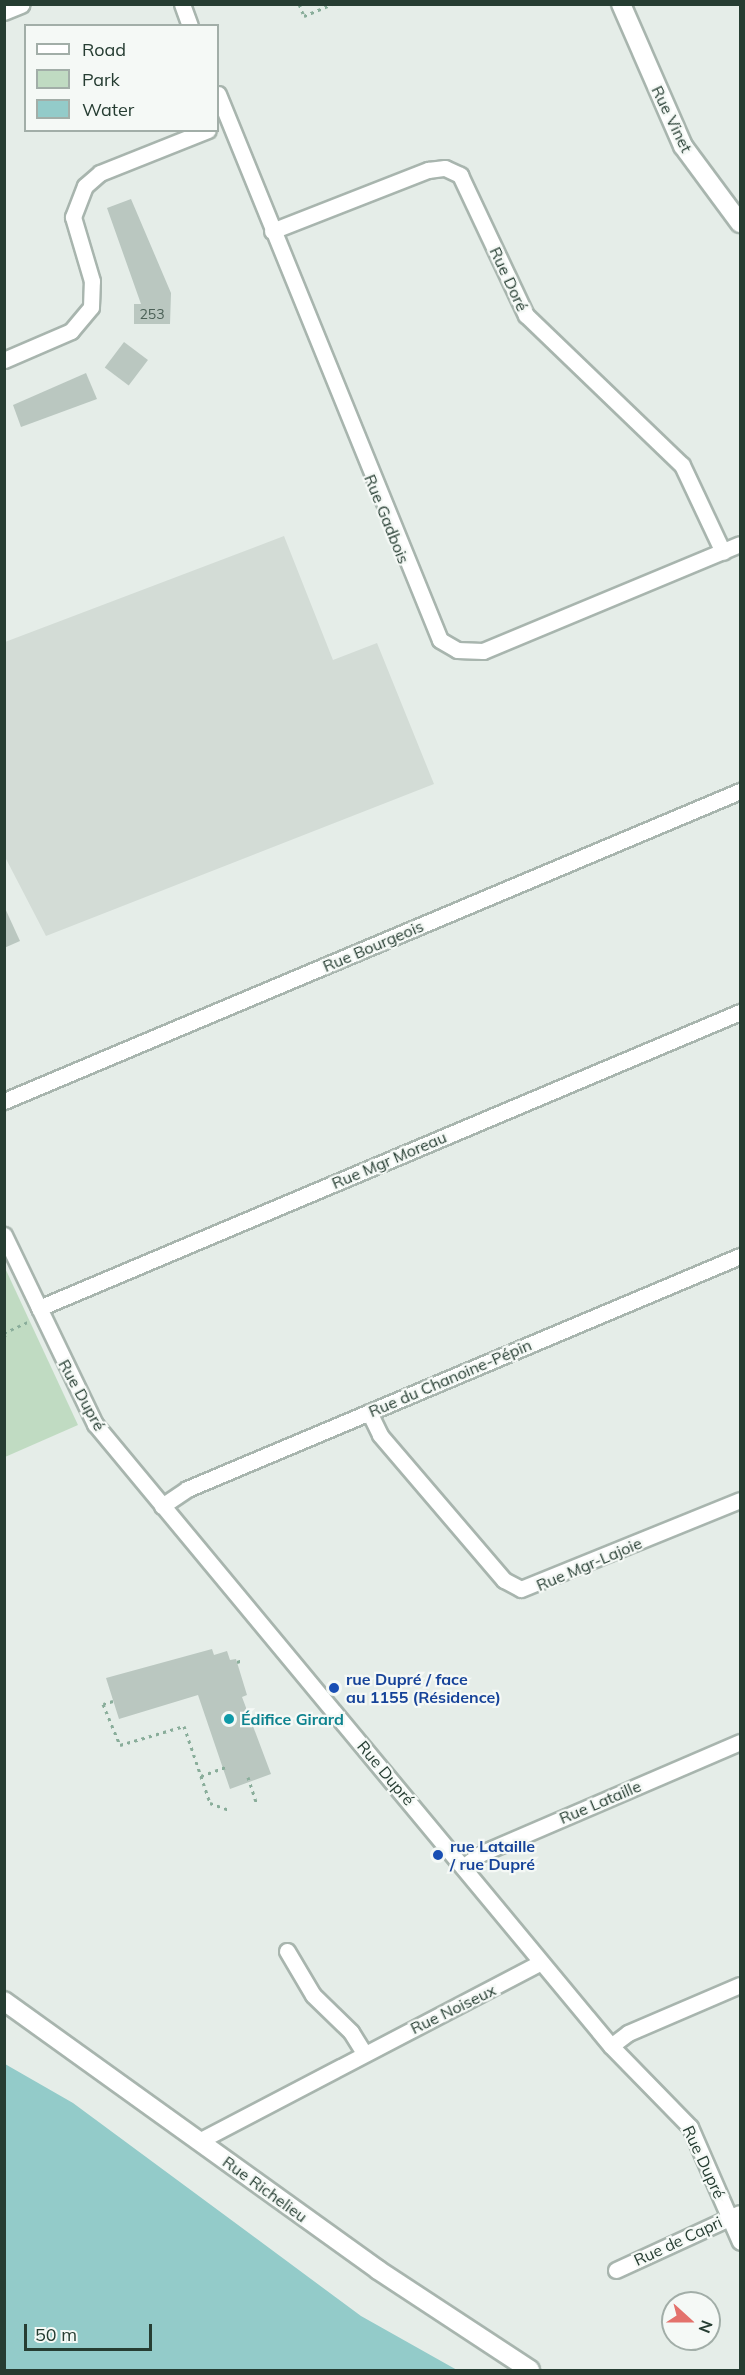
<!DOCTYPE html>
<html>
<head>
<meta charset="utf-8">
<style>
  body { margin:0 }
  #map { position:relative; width:745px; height:2375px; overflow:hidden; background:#e5ede8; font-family:Mulish,sans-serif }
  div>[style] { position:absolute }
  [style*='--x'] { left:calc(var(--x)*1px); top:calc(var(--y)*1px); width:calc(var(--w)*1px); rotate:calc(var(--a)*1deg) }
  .built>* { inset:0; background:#d3dcd6 }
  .green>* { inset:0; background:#c0dbc2 }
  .water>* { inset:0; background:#93cbc9 }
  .building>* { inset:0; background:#bac7c0; transform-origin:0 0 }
  .path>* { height:3px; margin-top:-1.5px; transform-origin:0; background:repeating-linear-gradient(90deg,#89ad9a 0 3px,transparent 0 7.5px) }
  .roads { filter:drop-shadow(2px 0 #a8b5ae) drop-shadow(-2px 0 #a8b5ae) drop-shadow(0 2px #a8b5ae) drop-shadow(0 -2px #a8b5ae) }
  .street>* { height:15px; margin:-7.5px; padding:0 7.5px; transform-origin:7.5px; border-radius:7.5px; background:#fff }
  .secondary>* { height:18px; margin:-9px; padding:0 9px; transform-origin:9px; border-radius:9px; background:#fff }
  .dots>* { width:16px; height:16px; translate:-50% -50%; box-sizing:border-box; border:3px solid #f5f9f6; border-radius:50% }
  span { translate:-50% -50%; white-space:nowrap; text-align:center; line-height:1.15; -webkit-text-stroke:4.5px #f5f9f6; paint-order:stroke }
  .number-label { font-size:14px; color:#4b6056 }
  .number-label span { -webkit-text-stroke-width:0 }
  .street-label { font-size:16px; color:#263d32 }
  .transit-label { font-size:16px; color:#164399; font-weight:700 }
  .left { translate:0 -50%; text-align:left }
  .culture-label { font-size:16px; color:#0d838f; font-weight:700 }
  .frame { position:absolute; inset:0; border:6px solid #263d32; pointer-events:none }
  .legend { position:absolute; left:24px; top:24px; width:195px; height:108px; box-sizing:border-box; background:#f5f9f6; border:2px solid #a2aea8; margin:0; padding:8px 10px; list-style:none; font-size:18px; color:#263d32 }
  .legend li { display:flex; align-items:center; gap:12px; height:30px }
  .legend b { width:30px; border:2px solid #a2aea8 }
  .north { position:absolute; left:661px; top:2291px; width:60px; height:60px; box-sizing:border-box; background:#f5f9f6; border:2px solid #a2aea8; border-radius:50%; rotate:111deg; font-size:16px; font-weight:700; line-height:24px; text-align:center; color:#263d32 }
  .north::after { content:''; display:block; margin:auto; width:21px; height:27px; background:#e3726c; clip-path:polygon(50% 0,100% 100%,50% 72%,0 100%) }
  .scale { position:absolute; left:24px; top:2324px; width:128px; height:27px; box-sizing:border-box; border:3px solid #263d32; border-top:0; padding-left:8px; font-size:18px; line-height:21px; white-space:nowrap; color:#263d32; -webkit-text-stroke:4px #f5f9f6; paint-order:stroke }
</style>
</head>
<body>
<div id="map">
  <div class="built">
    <i style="clip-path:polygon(284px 536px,333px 660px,377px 643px,434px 784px,46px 936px,5px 857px,5px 642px)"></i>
  </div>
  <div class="green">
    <i style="clip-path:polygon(5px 1268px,78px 1425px,5px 1457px,4px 1457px)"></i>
  </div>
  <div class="water">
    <i style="clip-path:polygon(5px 2064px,73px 2103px,361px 2316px,457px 2370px,5px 2370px)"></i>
  </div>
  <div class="building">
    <i style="clip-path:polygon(131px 199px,171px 293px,170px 324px,134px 324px,134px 304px,141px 304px,107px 208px)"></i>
    <i style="left:124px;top:342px;width:30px;height:32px;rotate:37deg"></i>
    <i style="clip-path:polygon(86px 373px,97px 399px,21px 427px,13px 405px)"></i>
    <i style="clip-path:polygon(4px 906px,20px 941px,4px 948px)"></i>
    <i style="clip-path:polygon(212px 1649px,214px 1655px,227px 1651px,230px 1660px,236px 1659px,247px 1695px,242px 1697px,271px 1774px,230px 1789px,198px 1695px,119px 1719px,106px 1678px)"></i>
  </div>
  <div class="path">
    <i style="--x:299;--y:4;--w:13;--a:67"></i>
    <i style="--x:304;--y:16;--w:30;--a:-23"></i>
    <i style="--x:4;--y:1333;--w:29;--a:-25"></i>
    <i style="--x:4;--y:1335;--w:4;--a:56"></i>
    <i style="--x:237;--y:1662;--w:6;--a:-18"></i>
    <i style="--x:113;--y:1701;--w:10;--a:163"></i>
    <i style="--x:103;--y:1704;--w:44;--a:67.5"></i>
    <i style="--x:120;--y:1745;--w:67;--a:-16.5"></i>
    <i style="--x:184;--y:1726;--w:81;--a:71.3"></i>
    <i style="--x:210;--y:1803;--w:20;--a:20"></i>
    <i style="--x:201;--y:1776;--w:27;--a:-20"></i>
    <i style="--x:248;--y:1777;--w:26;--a:72"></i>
  </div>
  <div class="roads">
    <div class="street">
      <i style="--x:182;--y:4;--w:23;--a:70"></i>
      <i style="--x:218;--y:94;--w:589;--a:67.87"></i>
      <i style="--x:440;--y:640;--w:20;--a:30"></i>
      <i style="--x:457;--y:650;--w:26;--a:2"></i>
      <i style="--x:483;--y:651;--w:278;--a:-22.6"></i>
      <i style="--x:272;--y:231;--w:168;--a:-21.4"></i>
      <i style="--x:428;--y:170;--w:17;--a:-7"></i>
      <i style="--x:445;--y:168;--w:17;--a:25"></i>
      <i style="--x:460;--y:175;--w:155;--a:64.8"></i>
      <i style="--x:526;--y:315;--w:216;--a:43.9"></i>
      <i style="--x:682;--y:465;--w:96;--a:64.8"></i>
      <i style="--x:4;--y:360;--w:73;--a:-23.4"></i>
      <i style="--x:71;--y:331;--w:31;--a:-50"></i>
      <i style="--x:91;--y:307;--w:26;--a:-88"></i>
      <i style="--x:92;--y:281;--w:67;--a:-106.5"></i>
      <i style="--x:73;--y:217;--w:33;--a:-69"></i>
      <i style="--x:85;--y:186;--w:20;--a:-41"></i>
      <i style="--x:100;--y:173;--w:116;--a:-21.7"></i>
      <i style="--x:4;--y:1101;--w:799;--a:-22.84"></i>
      <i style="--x:4;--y:1235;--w:210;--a:64.3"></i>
      <i style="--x:95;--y:1424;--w:808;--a:50.32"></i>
      <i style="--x:611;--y:2046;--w:113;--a:45.7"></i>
      <i style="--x:690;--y:2127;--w:125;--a:66.5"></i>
      <i style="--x:39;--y:1308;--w:761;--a:-22.89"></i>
      <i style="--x:369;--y:1412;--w:25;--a:64"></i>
      <i style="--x:380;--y:1435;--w:191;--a:49.5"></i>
      <i style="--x:504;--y:1580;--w:19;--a:28"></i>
      <i style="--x:521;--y:1589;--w:236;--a:-22.1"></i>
      <i style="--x:162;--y:1506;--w:30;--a:-34"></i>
      <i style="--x:187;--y:1489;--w:600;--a:-22.85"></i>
      <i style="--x:463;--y:1867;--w:21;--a:-37"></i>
      <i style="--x:480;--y:1854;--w:283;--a:-23.3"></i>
      <i style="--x:287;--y:1951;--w:51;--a:59.4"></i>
      <i style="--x:313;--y:1995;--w:53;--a:44.2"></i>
      <i style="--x:351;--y:2032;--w:25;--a:58"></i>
      <i style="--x:611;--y:2046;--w:21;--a:-37"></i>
      <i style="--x:628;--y:2033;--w:122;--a:-23.2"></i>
      <i style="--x:199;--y:2141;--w:386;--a:-27.6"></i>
      <i style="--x:616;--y:2270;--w:136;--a:-24.7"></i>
    </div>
    <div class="secondary">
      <i style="--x:621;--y:4;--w:155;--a:66.4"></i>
      <i style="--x:683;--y:146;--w:96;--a:53.5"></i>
      <i style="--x:4;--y:11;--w:18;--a:-22"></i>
      <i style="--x:4;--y:2001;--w:461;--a:35.7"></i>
      <i style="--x:378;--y:2270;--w:182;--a:33.3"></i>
    </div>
  </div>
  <div class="dots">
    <i style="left:334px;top:1688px;background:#1a4fb4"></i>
    <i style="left:229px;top:1719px;background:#0f9aa8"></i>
    <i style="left:438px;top:1855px;background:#1a4fb4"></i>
  </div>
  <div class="number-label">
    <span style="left:152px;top:314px">253</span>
  </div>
  <div class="street-label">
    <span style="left:672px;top:119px;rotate:64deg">Rue Vinet</span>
    <span style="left:509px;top:279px;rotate:65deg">Rue Doré</span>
    <span style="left:387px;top:519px;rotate:68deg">Rue Gadbois</span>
    <span style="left:373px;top:946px;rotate:-23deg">Rue Bourgeois</span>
    <span style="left:389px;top:1160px;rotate:-23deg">Rue Mgr Moreau</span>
    <span style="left:450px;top:1378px;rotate:-23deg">Rue du Chanoine-Pépin</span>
    <span style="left:82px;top:1395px;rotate:61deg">Rue Dupré</span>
    <span style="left:589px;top:1564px;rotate:-23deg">Rue Mgr-Lajoie</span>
    <span style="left:386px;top:1773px;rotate:50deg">Rue Dupré</span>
    <span style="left:600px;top:1802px;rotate:-23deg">Rue Lataille</span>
    <span style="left:453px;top:2009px;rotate:-26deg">Rue Noiseux</span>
    <span style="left:704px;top:2162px;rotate:65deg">Rue Dupré</span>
    <span style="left:265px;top:2189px;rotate:36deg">Rue Richelieu</span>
    <span style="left:678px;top:2241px;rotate:-25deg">Rue de Capri</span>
  </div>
  <div class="transit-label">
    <span class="left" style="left:346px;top:1688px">rue Dupré / face<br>au 1155 (Résidence)</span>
    <span class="left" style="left:450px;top:1855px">rue Lataille<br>/ rue Dupré</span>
  </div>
  <div class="culture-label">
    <span class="left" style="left:241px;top:1719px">Édifice Girard</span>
  </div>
  <div class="frame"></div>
  <ul class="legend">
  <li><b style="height:8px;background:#fff"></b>Road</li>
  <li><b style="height:16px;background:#c0dbc2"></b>Park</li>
  <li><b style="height:16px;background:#93cbc9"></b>Water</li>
  </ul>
  <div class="north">N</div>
  <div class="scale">50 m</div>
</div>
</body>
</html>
